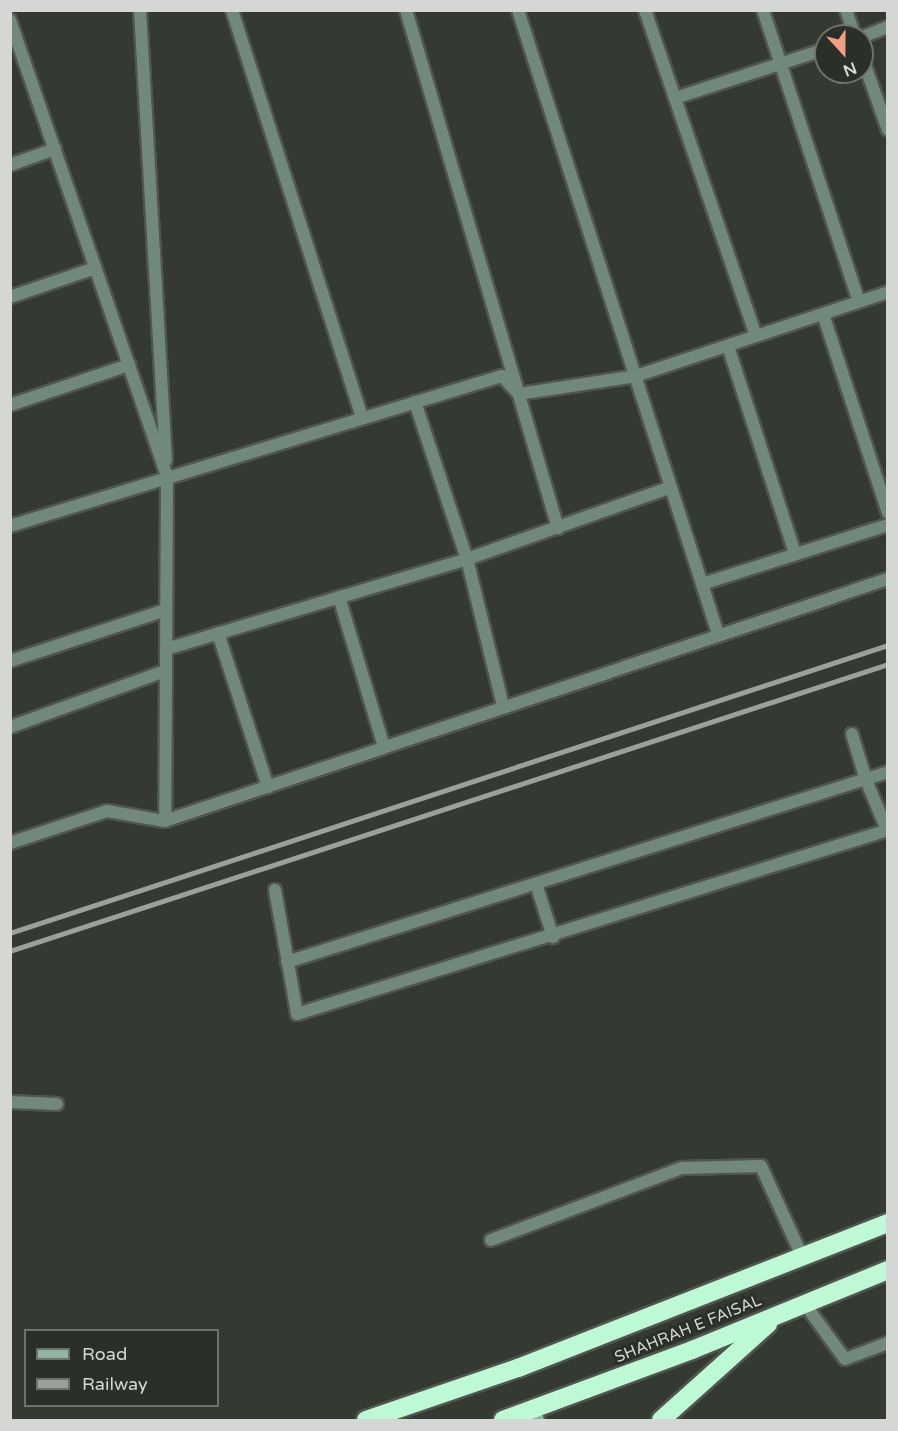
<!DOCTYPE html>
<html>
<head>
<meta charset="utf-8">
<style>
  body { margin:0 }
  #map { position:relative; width:898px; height:1431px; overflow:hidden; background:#343932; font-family:"Varela Round",sans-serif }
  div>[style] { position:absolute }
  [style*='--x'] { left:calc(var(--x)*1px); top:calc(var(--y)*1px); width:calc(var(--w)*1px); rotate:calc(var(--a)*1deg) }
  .roads { filter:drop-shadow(2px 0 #51554f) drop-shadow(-2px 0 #51554f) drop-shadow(0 2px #51554f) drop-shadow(0 -2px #51554f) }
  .lane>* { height:12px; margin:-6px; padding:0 6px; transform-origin:6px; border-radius:6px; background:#71897a }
  .street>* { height:12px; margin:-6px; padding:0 6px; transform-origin:6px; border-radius:6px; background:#71897a }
  .secondary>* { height:12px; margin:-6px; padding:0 6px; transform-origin:6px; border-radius:6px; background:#91b69f }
  .highway>* { height:18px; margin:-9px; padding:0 9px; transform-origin:9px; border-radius:9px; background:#bef9d5 }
  .rail>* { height:4.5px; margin:-2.25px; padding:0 2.25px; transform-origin:2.25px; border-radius:2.25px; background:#9ca09b }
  span { translate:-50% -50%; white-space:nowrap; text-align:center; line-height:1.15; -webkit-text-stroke:6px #2a2f28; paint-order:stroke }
  .street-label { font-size:16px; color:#d4d7d3 }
  .frame { position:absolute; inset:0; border:12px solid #d4d7d3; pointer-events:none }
  .legend { position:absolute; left:24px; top:1329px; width:195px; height:78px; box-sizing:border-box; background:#2a2f28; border:2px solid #6e726c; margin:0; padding:8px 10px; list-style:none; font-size:18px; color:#d4d7d3 }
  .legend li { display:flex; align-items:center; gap:12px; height:30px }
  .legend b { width:30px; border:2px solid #6e726c }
  .north { position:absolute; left:814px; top:24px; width:60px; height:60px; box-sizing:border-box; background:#2a2f28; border:2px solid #6e726c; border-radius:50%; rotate:159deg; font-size:16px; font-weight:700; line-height:24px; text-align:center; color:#d4d7d3 }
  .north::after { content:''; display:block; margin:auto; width:21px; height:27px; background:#f39f85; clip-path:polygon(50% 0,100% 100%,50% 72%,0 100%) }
</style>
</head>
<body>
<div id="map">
  <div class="roads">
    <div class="lane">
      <i style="--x:491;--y:1240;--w:204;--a:-20.7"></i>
      <i style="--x:682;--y:1168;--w:79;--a:-1.5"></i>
      <i style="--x:761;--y:1166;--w:101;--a:65.5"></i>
      <i style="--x:804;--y:1303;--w:69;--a:53.8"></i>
      <i style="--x:845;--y:1359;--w:46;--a:-20.4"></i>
    </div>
    <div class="street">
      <i style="--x:140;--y:10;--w:451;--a:86.7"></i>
      <i style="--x:232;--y:10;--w:427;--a:72.3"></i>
      <i style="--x:406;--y:10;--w:540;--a:73.65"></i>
      <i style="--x:518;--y:10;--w:655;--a:72.23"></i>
      <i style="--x:645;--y:10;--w:344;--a:71.2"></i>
      <i style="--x:763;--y:10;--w:307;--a:71.8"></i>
      <i style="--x:846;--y:10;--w:28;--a:71"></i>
      <i style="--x:10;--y:20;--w:482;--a:71"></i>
      <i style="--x:167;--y:476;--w:345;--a:90.3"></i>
      <i style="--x:862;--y:37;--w:28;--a:-21"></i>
      <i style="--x:862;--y:57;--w:77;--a:70.4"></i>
      <i style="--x:675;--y:98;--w:159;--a:-18"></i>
      <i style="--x:10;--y:165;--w:48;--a:-19.6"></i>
      <i style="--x:10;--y:297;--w:90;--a:-18.8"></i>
      <i style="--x:823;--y:314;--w:209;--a:71.9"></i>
      <i style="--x:728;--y:346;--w:219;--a:72.1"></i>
      <i style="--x:415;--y:402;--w:165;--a:71.7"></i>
      <i style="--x:467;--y:559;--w:151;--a:76.2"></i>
      <i style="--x:10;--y:405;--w:126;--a:-18.6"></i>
      <i style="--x:10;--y:526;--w:514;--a:-16.96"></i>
      <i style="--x:502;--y:376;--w:25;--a:47"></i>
      <i style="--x:519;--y:394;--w:118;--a:-8.7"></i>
      <i style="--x:636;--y:376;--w:266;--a:-18.4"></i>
      <i style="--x:702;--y:584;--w:195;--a:-17.6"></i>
      <i style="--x:339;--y:597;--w:157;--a:73.3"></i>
      <i style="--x:218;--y:633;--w:162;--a:72"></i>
      <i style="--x:166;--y:649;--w:314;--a:-16.6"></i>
      <i style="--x:467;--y:559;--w:216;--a:-19.4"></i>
      <i style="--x:10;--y:661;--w:164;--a:-18.1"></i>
      <i style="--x:10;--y:727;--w:165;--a:-19.9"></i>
      <i style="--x:852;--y:734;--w:48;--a:73.1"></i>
      <i style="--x:866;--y:780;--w:54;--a:67.2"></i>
      <i style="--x:10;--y:843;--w:102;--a:-18.3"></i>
      <i style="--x:107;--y:811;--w:59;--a:9.8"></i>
      <i style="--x:165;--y:821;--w:762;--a:-18.51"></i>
      <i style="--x:536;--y:884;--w:56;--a:72.2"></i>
      <i style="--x:275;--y:890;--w:126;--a:79.9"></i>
      <i style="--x:297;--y:1014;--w:619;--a:-17.29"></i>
      <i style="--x:287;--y:962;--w:630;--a:-17.54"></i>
      <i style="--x:10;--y:1102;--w:47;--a:2.4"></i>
    </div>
    <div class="secondary">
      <i style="--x:534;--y:1409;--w:12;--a:70"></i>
    </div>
    <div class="highway">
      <i style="--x:366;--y:1420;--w:161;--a:-18.9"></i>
      <i style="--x:518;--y:1368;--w:397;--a:-21.4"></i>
      <i style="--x:503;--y:1420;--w:202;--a:-20.3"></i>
      <i style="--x:692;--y:1350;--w:212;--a:-22.2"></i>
      <i style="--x:661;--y:1420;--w:144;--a:-41.9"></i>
    </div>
  </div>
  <div class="rail">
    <i style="--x:10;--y:933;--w:924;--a:-18.16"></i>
    <i style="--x:10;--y:951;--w:924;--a:-18.1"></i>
  </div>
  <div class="street-label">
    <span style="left:688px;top:1329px;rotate:-22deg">SHAHRAH E FAISAL</span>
  </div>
  <div class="frame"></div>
  <ul class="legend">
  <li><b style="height:8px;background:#91b69f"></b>Road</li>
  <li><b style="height:8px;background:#9ca09b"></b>Railway</li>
  </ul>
  <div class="north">N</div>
</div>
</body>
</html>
